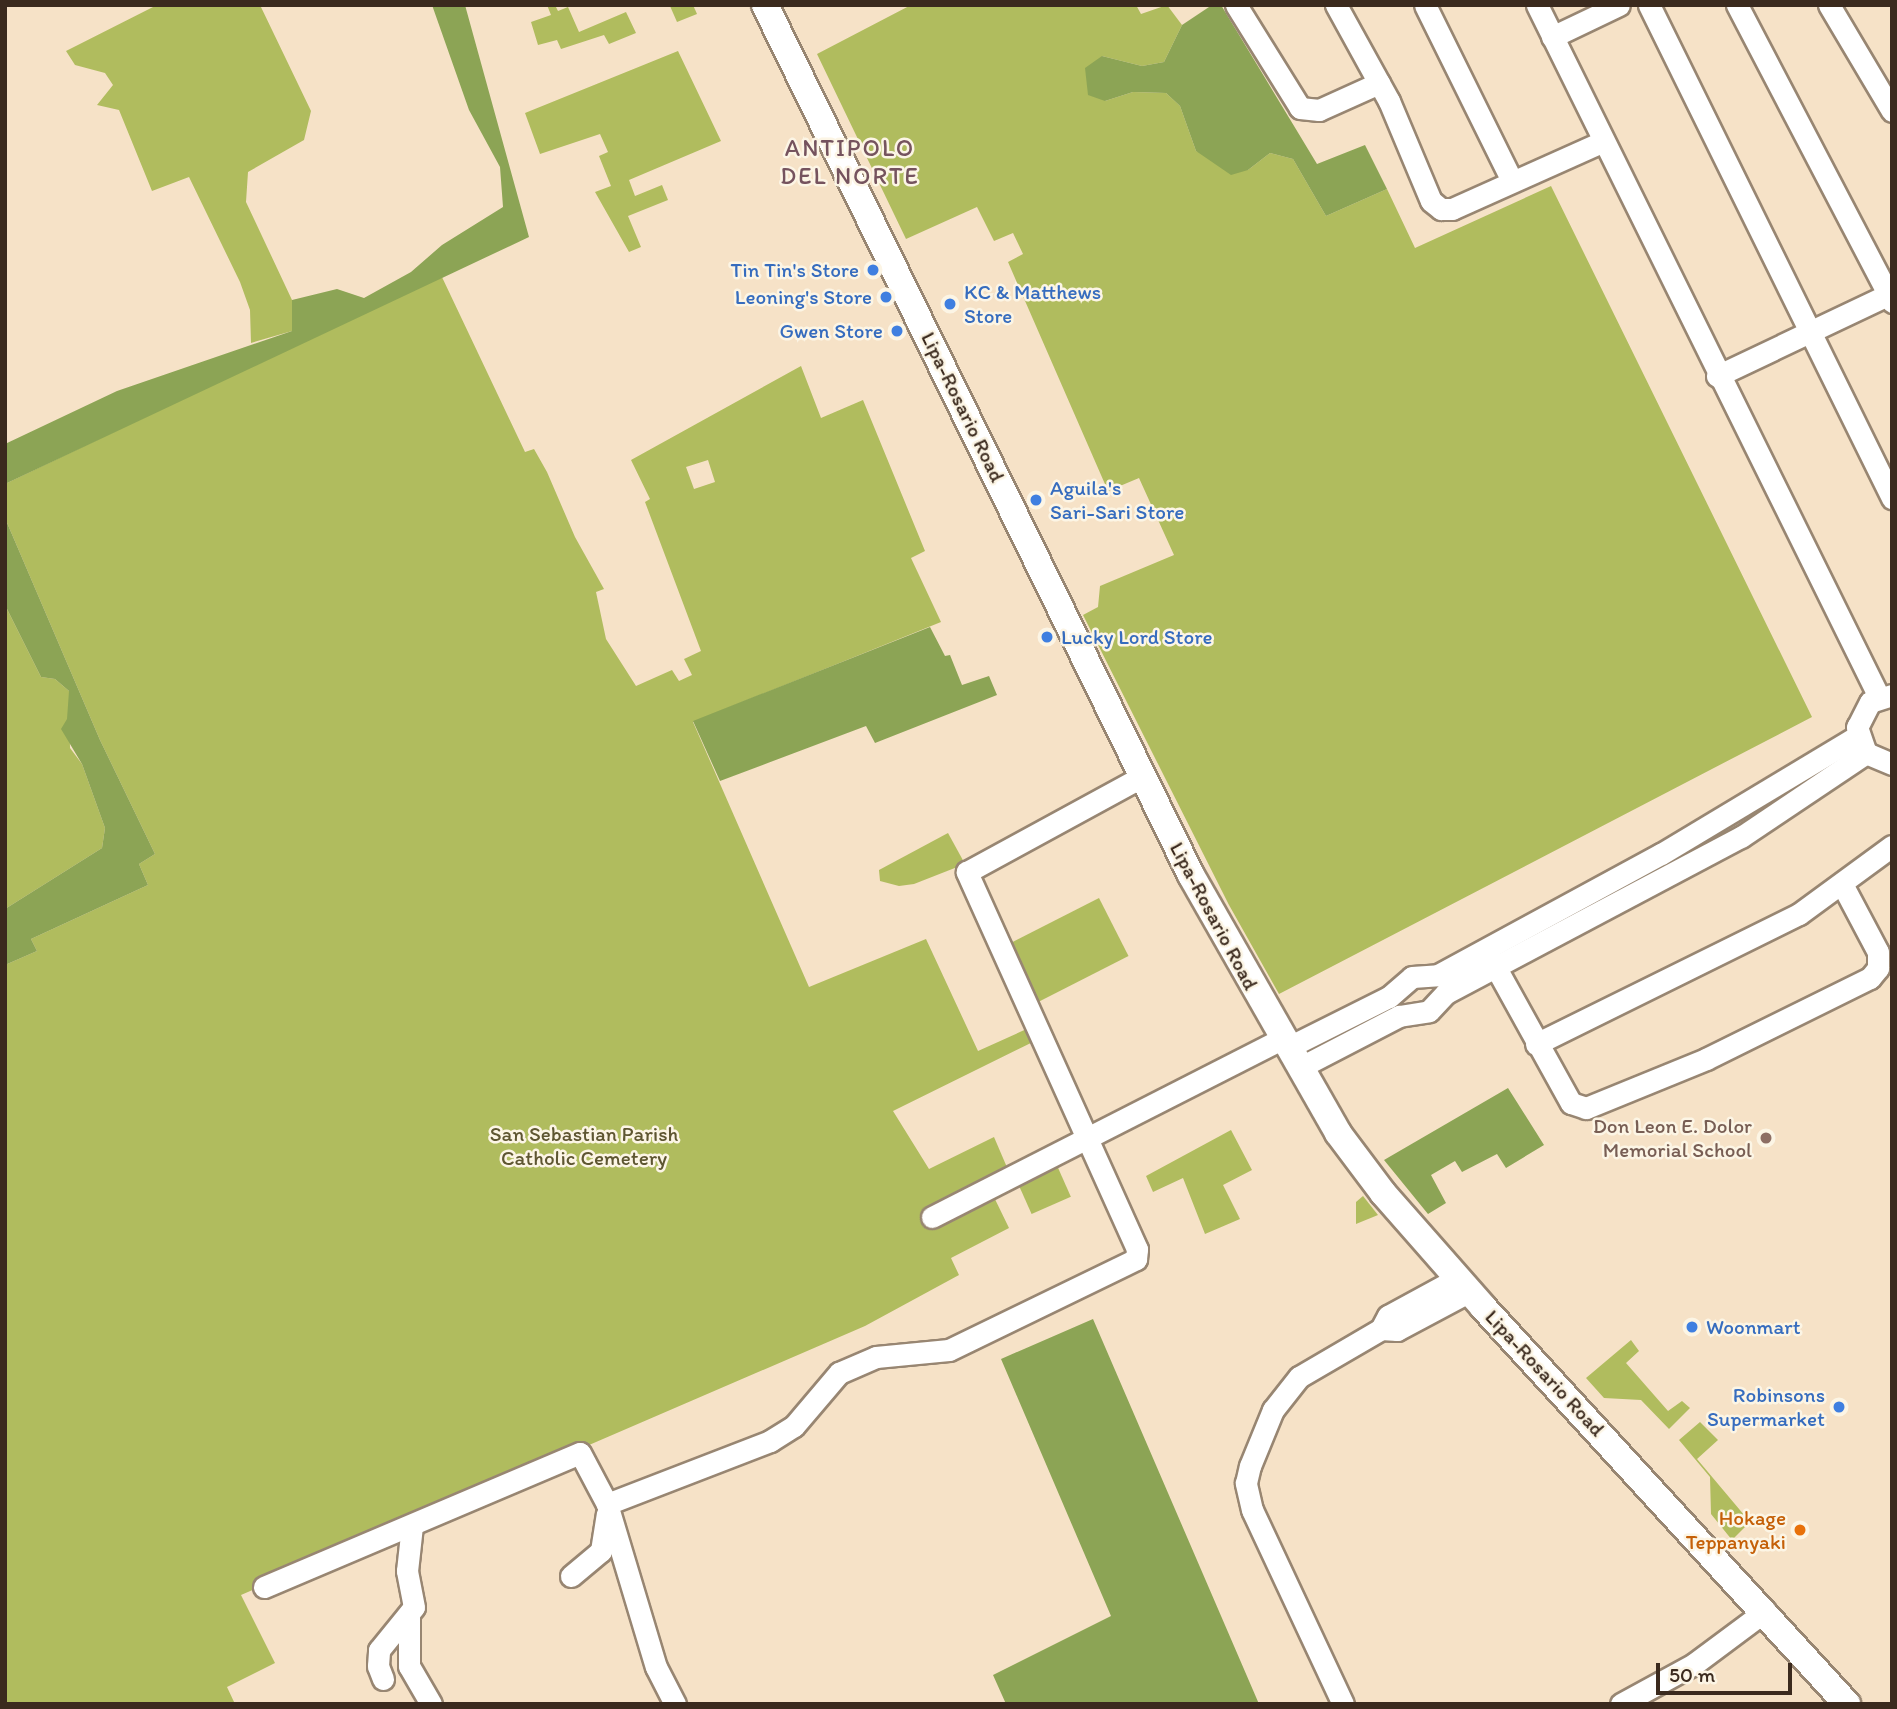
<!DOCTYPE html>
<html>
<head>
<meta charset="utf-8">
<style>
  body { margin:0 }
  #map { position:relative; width:1897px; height:1709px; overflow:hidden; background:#f6e2c7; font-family:Itim,sans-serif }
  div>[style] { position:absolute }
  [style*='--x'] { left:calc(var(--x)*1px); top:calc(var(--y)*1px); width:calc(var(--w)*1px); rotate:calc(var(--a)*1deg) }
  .green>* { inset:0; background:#b0bc5e; transform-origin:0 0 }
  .forest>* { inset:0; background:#8ca455 }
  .roads { filter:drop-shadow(2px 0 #988672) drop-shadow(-2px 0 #988672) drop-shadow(0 2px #988672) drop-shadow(0 -2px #988672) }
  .minor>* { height:21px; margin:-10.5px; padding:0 10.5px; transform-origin:10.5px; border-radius:10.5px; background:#fff }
  .major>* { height:26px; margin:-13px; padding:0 13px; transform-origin:13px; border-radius:13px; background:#fff }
  .dots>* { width:19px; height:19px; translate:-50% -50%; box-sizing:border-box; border:4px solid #fcf5e5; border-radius:50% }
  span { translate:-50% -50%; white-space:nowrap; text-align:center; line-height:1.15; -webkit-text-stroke:5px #fcf5e5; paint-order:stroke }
  .shop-label { font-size:21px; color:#366cbe }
  .right { translate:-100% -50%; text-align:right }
  .left { translate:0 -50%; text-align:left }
  .street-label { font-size:21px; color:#3b2a1e }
  .education-label { font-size:21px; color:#785e54 }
  .park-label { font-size:21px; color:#5e5631 }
  .food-label { font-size:21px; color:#c56008 }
  .quarter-label { font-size:24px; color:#75535e; letter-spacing:2px }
  .frame { position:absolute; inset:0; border:7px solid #3b2a1e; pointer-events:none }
  .scale { position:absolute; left:1656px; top:1663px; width:136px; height:32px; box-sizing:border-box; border:4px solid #3b2a1e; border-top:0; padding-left:9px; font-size:21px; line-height:24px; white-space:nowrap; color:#3b2a1e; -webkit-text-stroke:5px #fcf5e5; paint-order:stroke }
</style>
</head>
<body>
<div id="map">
  <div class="green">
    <i style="clip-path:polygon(157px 5px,260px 5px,311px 111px,304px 140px,248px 172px,246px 202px,292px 300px,292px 331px,251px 343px,250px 310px,240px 282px,189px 177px,152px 191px,119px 110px,97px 105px,113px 85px,105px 73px,75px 65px,66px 51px)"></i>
    <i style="clip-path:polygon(547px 5px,555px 5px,558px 11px,568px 7px,579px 32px,626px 12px,636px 33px,609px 44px,604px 35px,561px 49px,557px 40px,538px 45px,531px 22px,551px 15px)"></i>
    <i style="clip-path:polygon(693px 5px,697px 14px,677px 22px,670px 6px)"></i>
    <i style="clip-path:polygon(911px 5px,1136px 5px,1141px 14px,1167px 5px,1182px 25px,1164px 62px,1142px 66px,1102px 56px,1105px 101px,1133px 92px,1166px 93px,1180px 106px,1196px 151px,1248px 170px,1270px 153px,1293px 159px,1326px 216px,1387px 189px,1415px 248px,1551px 186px,1812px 717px,1279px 994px,1229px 905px,1083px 615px,1098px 607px,1100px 586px,1174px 555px,1139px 478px,1108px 491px,1008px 262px,1023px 254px,1013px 233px,994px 241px,977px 207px,906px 239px,817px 54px)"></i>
    <i style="clip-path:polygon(678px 51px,721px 141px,629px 180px,635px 196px,662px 185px,668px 200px,628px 216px,641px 247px,629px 252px,595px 192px,611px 186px,599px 156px,608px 152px,600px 134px,540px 154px,525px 113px)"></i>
    <i style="clip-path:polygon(evenodd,441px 275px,525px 452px,534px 449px,547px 472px,575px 537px,604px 589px,596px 592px,606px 639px,636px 686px,672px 670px,679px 681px,692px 675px,684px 659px,701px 651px,645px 502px,650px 499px,631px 460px,801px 366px,821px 418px,863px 400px,925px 551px,911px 558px,941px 622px,693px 722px,809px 987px,926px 939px,978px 1051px,1031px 1027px,1037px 1040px,893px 1111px,929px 1169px,994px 1137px,1009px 1172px,992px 1193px,1009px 1228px,951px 1258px,959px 1275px,865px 1326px,241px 1595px,275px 1663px,227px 1687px,235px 1704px,5px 1704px,5px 965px,37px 951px,31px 939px,148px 885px,139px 864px,155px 854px,100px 740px,5px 518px,5px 484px,441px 275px,708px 460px,715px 482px,694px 489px,686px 467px,708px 460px)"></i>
    <i style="clip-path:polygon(5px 605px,41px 677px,55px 679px,69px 691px,70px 748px,82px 764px,105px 828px,102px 848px,5px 909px)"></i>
    <i style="clip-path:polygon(948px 833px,965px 864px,914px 884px,899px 886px,880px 881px,879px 870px)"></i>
    <i style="left:1099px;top:898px;width:65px;height:103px;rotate:63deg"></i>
    <i style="clip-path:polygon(1231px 1130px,1252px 1170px,1223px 1185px,1240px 1219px,1205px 1234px,1183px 1178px,1153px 1192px,1146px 1176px)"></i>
    <i style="left:1055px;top:1161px;width:39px;height:43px;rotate:66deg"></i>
    <i style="clip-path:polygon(1363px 1196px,1378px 1215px,1356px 1224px,1356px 1202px)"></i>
    <i style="clip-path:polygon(1631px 1340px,1639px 1351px,1626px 1363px,1668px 1411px,1682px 1401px,1690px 1408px,1669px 1429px,1641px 1400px,1604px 1398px,1586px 1378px)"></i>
    <i style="clip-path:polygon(1700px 1422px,1718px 1440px,1697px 1459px,1750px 1522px,1732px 1540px,1711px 1514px,1710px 1477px,1679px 1440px)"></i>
  </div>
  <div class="forest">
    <i style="clip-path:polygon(432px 5px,465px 5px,529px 237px,5px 484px,5px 444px,117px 391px,292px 331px,292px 300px,337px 289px,364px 298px,411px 272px,442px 245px,503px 207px,500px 167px,469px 110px)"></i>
    <i style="clip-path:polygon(1212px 5px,1221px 5px,1317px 164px,1365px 145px,1387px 189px,1326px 216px,1293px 159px,1270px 153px,1248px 170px,1231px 175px,1196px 151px,1180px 106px,1166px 93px,1133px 92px,1105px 101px,1088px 95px,1085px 68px,1102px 56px,1142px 66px,1164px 62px,1182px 25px)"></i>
    <i style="clip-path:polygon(5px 518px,100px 740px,155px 854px,139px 864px,148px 885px,31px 939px,37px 951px,5px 965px,5px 909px,102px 848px,105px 828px,82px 764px,61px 729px,67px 719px,69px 691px,55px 679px,41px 677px,5px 605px)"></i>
    <i style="clip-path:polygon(930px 627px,945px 656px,950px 655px,962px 685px,989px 676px,997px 695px,875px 743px,866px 726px,720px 781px,693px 721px)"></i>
    <i style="clip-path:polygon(1508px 1088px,1544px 1145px,1506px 1168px,1497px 1154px,1462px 1172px,1455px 1161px,1431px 1175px,1446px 1203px,1428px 1214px,1384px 1160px)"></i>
    <i style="clip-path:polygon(1093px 1319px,1259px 1704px,1006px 1704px,993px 1675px,1111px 1616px,1001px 1359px)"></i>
  </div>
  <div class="roads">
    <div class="minor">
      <i style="--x:1236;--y:5;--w:121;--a:58.1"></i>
      <i style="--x:1300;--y:108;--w:19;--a:6"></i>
      <i style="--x:1319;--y:110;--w:66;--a:-24.2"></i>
      <i style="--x:1336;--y:5;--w:110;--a:61.1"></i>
      <i style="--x:1389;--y:101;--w:108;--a:67.2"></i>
      <i style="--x:1431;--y:201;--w:13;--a:39"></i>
      <i style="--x:1441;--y:209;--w:11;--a:0"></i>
      <i style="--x:1452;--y:209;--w:164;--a:-24.1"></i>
      <i style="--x:1425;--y:5;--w:196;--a:63.7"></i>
      <i style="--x:1537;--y:5;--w:772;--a:63.7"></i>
      <i style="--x:1649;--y:5;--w:550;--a:63.76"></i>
      <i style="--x:1737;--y:5;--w:335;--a:62.4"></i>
      <i style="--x:1829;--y:5;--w:123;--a:59.3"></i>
      <i style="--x:1552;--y:37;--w:74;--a:-25.5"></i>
      <i style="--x:1717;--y:376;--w:194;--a:-25.4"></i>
      <i style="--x:1892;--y:695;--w:23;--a:162"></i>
      <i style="--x:1870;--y:702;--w:28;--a:117"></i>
      <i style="--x:1857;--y:727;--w:28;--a:71"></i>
      <i style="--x:1866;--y:753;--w:28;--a:23"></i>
      <i style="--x:1490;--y:957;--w:167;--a:61"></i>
      <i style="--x:1571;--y:1103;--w:16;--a:18"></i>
      <i style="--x:1586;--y:1108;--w:130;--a:-22.2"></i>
      <i style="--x:1706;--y:1059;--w:183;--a:-26.3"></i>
      <i style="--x:1870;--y:978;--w:13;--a:-51"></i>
      <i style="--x:1878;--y:968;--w:16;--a:-90"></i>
      <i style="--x:1878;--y:952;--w:75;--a:-117.9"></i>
      <i style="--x:1536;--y:1044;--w:293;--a:-26.3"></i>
      <i style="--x:1799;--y:914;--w:115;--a:-36.2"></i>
      <i style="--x:1287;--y:1048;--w:114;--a:-26.6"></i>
      <i style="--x:1389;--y:997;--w:30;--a:-41"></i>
      <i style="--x:1412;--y:977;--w:26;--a:-4"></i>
      <i style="--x:1438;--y:975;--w:254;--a:-28.5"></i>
      <i style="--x:1661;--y:854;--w:229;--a:-31"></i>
      <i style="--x:1299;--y:1068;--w:113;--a:-27.5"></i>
      <i style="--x:1399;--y:1016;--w:30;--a:-9"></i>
      <i style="--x:1429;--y:1011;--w:25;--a:-47"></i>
      <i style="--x:1446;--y:993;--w:334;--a:-27.9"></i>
      <i style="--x:1741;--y:837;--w:151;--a:-33.9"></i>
      <i style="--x:932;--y:1217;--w:393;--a:-27"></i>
      <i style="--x:1381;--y:1329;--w:15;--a:-62"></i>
      <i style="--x:1388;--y:1316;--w:80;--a:-28.5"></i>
      <i style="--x:607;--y:1504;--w:175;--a:-21.1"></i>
      <i style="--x:770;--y:1441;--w:28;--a:-32"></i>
      <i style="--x:794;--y:1426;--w:70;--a:-49.7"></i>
      <i style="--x:839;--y:1373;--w:40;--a:-23.4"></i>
      <i style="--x:876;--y:1357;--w:73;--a:-5.5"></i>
      <i style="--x:949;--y:1350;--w:208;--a:-25.9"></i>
      <i style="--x:1136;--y:1259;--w:10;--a:-84"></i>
      <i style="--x:1137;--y:1249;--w:414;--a:-114.3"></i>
      <i style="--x:967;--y:872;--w:198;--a:-28.6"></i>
      <i style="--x:571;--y:1576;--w:39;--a:-40"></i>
      <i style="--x:601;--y:1551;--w:38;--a:-81"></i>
      <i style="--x:264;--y:1587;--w:343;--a:-23"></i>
      <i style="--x:580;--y:1453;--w:58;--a:62.1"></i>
      <i style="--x:607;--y:1504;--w:170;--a:73.3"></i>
      <i style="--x:656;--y:1667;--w:42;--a:62.8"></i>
      <i style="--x:409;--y:1617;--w:49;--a:90"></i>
      <i style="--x:409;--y:1666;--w:44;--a:59.9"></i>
      <i style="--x:383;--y:1679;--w:14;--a:-111"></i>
      <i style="--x:378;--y:1666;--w:16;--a:-86"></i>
      <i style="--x:379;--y:1650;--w:55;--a:-50.9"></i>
      <i style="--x:414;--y:1607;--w:37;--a:-101"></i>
      <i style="--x:407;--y:1571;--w:45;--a:-83.7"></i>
      <i style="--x:1343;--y:1704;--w:214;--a:-115.1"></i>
      <i style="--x:1252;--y:1510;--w:28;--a:-103"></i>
      <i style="--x:1246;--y:1483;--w:17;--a:-77"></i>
      <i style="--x:1250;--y:1466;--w:61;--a:-67.7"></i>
      <i style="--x:1273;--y:1410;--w:42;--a:-51.8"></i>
      <i style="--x:1299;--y:1377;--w:95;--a:-30.3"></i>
      <i style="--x:1381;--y:1329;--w:16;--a:4"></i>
      <i style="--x:1397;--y:1330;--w:83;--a:-28.1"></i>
      <i style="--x:1621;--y:1704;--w:83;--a:-28.7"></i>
      <i style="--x:1694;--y:1664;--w:89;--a:-36.7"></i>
    </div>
    <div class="major">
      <i style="--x:765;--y:5;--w:969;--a:63.91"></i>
      <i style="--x:1191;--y:875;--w:297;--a:60.3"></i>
      <i style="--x:1338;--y:1133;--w:75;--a:53.1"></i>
      <i style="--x:1383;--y:1193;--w:152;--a:48.7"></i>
      <i style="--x:1483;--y:1307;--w:539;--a:47.48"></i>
    </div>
  </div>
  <div class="dots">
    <i style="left:873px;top:270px;background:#3f7fe0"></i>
    <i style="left:886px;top:297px;background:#3f7fe0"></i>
    <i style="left:950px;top:304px;background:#3f7fe0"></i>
    <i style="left:897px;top:331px;background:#3f7fe0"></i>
    <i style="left:1036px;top:500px;background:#3f7fe0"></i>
    <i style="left:1047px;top:637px;background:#3f7fe0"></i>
    <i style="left:1766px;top:1138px;background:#8d6e63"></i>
    <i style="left:1692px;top:1327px;background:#3f7fe0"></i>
    <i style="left:1839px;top:1407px;background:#3f7fe0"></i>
    <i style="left:1800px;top:1530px;background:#e8710a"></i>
  </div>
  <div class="shop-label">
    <span class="right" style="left:859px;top:270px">Tin Tin's Store</span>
    <span class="left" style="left:964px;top:304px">KC &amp; Matthews<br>Store</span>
    <span class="right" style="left:872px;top:297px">Leoning's Store</span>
    <span class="right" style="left:883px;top:331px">Gwen Store</span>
    <span class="left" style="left:1050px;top:500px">Aguila's<br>Sari-Sari Store</span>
    <span class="left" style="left:1061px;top:637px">Lucky Lord Store</span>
    <span class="left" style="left:1706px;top:1327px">Woonmart</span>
    <span class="right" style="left:1825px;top:1407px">Robinsons<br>Supermarket</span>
  </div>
  <div class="street-label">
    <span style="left:963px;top:407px;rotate:64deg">Lipa-Rosario Road</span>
    <span style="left:1214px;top:916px;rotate:62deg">Lipa-Rosario Road</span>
    <span style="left:1545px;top:1373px;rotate:47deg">Lipa-Rosario Road</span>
  </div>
  <div class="education-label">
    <span class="right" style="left:1752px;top:1138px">Don Leon E. Dolor<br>Memorial School</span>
  </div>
  <div class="park-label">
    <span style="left:584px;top:1146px">San Sebastian Parish<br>Catholic Cemetery</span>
  </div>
  <div class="food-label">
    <span class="right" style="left:1786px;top:1530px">Hokage<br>Teppanyaki</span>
  </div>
  <div class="quarter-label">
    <span style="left:850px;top:162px">ANTIPOLO<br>DEL NORTE</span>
  </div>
  <div class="frame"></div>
  <div class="scale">50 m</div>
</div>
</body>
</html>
